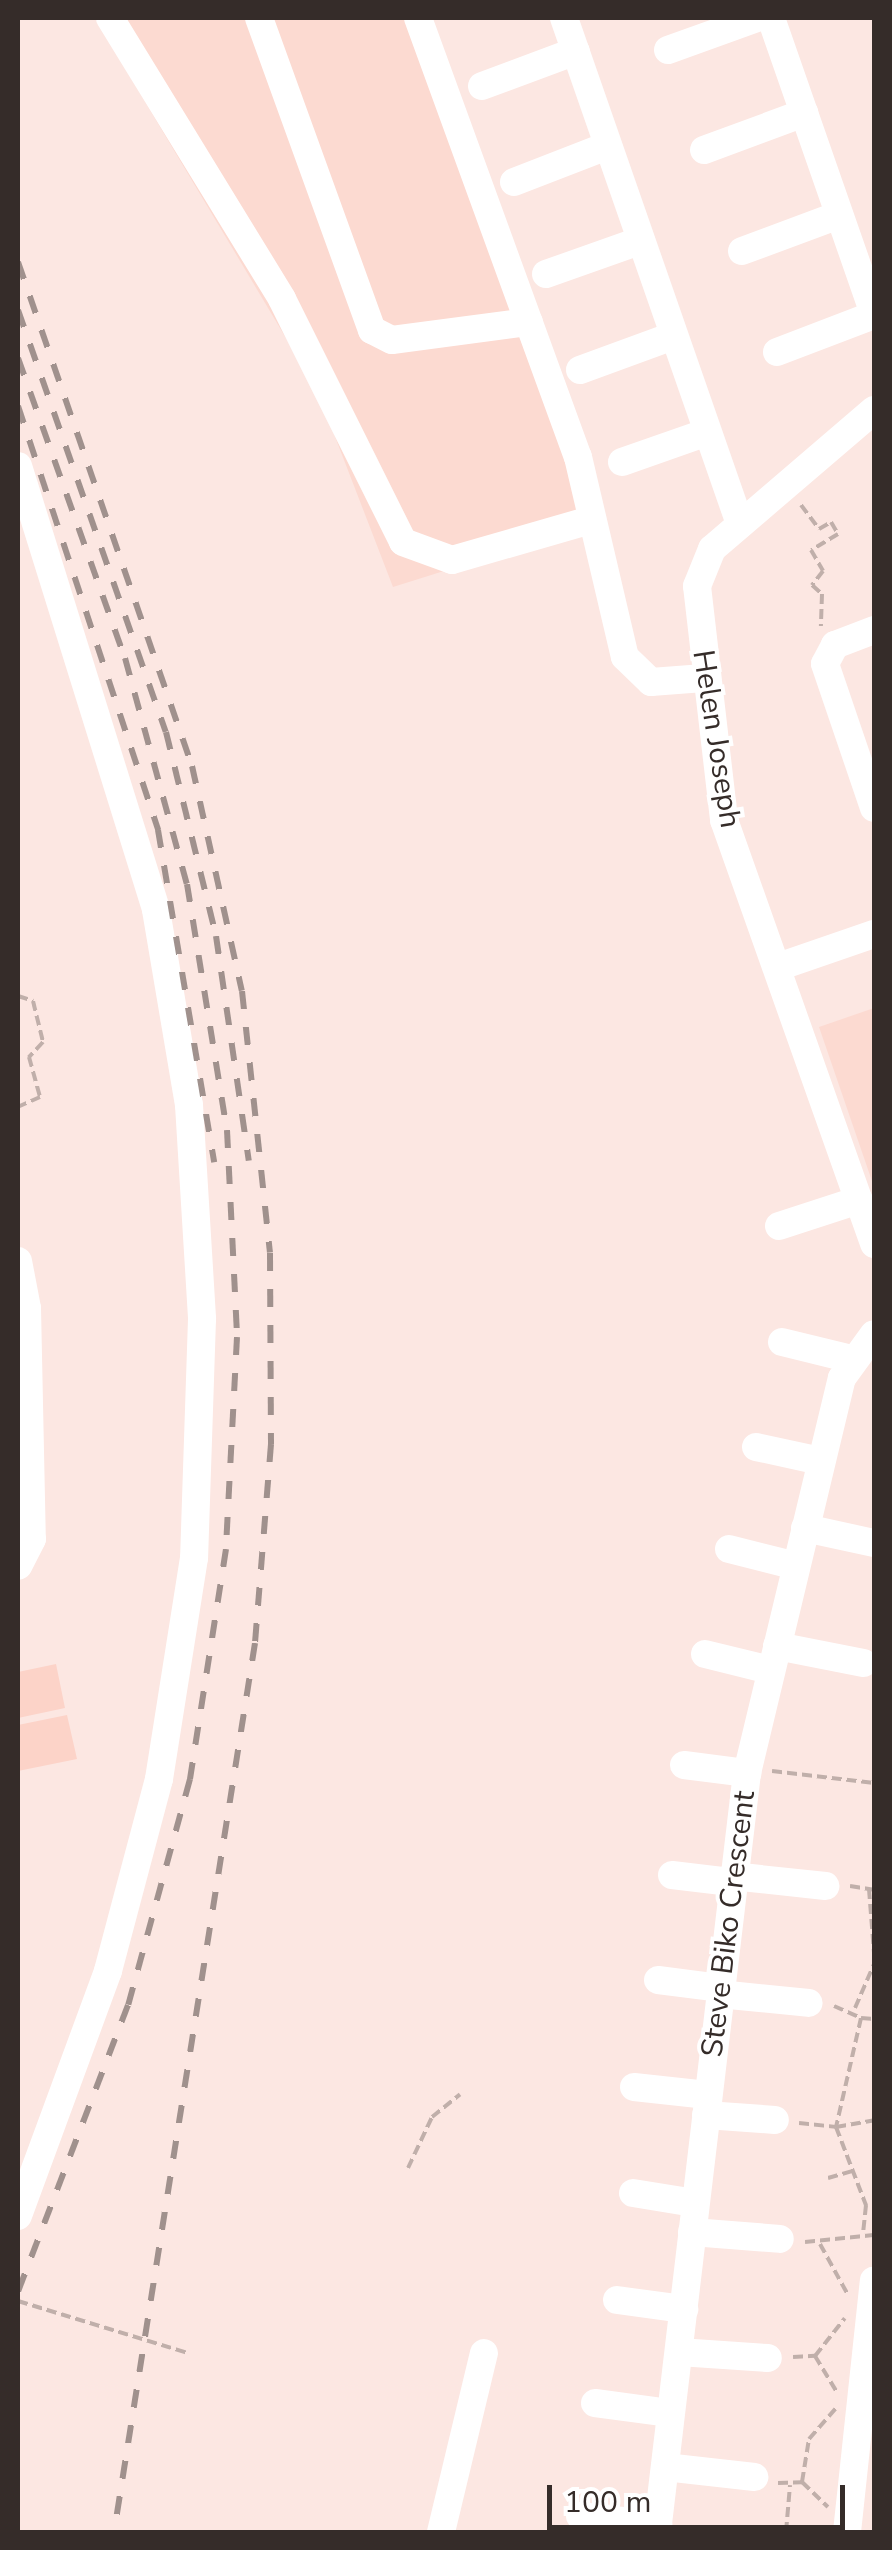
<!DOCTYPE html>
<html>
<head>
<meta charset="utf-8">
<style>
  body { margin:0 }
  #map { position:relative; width:892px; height:2550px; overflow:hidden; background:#fce7e2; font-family:"Nunito Sans",sans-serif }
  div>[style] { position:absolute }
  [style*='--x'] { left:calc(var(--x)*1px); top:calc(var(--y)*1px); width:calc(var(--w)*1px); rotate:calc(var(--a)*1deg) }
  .built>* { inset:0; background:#fcdad1 }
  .green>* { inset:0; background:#fcd3c8 }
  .path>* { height:4px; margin-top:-2px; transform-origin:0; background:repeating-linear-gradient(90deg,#c0afaa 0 10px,transparent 0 15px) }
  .minor>* { height:28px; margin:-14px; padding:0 14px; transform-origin:14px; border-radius:14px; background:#fff }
  .rail>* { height:6px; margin-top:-3px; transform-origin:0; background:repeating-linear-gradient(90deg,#a0918d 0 18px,transparent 0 36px) }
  span { translate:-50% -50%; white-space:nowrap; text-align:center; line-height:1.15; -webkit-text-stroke:8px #fff; paint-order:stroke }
  .street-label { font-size:30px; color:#352c29 }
  .frame { position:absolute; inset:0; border:20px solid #352c29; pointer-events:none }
  .scale { position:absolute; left:547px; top:2485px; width:298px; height:45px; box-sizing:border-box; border:5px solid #352c29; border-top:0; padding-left:12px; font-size:30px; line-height:35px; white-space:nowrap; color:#352c29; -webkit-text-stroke:8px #fff; paint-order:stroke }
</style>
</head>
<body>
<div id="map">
  <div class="built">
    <i style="clip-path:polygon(95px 18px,424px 18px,606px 520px,393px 587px,317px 390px)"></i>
    <i style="clip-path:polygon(874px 1008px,874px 1187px,819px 1027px)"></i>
  </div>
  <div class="green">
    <i style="clip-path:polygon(56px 1664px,65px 1708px,18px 1718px,18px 1672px)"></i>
    <i style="clip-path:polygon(67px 1715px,77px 1759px,18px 1771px,18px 1725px)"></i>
  </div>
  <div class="path">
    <i style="--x:801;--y:505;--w:30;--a:53"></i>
    <i style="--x:819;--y:529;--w:14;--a:-30"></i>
    <i style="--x:831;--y:522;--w:14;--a:60"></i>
    <i style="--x:838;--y:534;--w:31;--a:149"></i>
    <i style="--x:811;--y:550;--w:24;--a:60"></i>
    <i style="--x:823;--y:571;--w:18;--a:128"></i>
    <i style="--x:812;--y:585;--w:13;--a:42"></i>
    <i style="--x:822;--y:594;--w:32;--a:92"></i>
    <i style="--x:18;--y:996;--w:16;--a:18"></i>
    <i style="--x:33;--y:1001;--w:42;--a:76.3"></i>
    <i style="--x:43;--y:1042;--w:21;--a:133"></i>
    <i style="--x:29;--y:1057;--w:41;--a:74.6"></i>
    <i style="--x:40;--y:1097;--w:24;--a:156"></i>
    <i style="--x:772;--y:1771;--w:103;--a:6.7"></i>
    <i style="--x:850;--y:1886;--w:24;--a:9"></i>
    <i style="--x:869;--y:1889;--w:64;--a:85.5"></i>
    <i style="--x:834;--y:2006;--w:30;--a:24"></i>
    <i style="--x:861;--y:2018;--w:112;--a:102.9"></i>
    <i style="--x:836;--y:2127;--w:39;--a:-10"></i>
    <i style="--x:855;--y:2008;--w:48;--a:-66.6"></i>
    <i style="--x:861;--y:2018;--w:13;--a:4"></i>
    <i style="--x:799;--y:2123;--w:37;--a:6"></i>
    <i style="--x:836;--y:2127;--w:84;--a:69"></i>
    <i style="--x:866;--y:2205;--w:27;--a:96"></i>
    <i style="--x:408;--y:2168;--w:56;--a:-64.8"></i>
    <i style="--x:432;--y:2117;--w:36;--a:-39"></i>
    <i style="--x:828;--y:2178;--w:25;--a:-16"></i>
    <i style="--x:805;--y:2242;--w:69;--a:-5.8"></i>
    <i style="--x:820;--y:2244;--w:58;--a:61.2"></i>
    <i style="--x:18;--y:2301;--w:178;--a:17"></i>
    <i style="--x:815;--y:2356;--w:44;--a:58.8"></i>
    <i style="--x:793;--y:2357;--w:22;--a:-3"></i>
    <i style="--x:815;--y:2356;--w:48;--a:-51.7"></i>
    <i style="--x:802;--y:2482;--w:36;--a:44"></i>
    <i style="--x:778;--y:2483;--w:24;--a:-2"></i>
    <i style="--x:802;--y:2482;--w:44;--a:-80.8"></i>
    <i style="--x:809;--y:2439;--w:41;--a:-48.9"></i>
    <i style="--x:786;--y:2532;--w:47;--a:-85.1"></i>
  </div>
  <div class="minor">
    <i style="--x:110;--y:18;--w:329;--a:58.5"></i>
    <i style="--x:282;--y:299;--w:271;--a:63.5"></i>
    <i style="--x:403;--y:542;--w:52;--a:20.2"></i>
    <i style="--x:452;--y:560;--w:145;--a:-16.1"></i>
    <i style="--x:259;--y:18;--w:332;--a:70.1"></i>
    <i style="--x:372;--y:330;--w:22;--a:27"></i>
    <i style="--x:392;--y:340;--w:138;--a:-7.5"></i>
    <i style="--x:418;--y:18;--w:467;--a:70"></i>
    <i style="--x:578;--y:457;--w:205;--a:76.8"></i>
    <i style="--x:625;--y:657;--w:36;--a:44"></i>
    <i style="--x:651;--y:682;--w:53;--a:-4.3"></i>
    <i style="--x:564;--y:18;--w:536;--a:70.82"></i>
    <i style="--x:771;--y:18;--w:313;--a:70.8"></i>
    <i style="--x:668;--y:50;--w:95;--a:-19.8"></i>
    <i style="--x:482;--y:86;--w:100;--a:-20.4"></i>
    <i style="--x:704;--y:150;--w:107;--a:-20.3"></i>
    <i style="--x:514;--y:182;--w:100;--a:-21.2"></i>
    <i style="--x:742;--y:251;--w:103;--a:-20.4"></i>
    <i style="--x:546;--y:274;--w:99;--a:-19.5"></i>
    <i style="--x:777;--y:352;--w:104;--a:-20.9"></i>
    <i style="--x:580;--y:370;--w:96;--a:-20.1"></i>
    <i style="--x:874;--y:410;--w:213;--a:139.4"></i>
    <i style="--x:712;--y:549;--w:40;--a:112"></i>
    <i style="--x:697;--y:586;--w:236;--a:83.4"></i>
    <i style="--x:724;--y:820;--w:450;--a:70.5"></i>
    <i style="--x:622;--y:462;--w:85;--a:-19.3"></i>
    <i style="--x:18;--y:466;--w:465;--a:72.7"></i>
    <i style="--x:156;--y:910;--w:198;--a:80.4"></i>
    <i style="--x:189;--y:1105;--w:214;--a:86.5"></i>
    <i style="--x:202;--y:1319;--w:239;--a:91.9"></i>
    <i style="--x:194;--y:1558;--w:224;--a:99"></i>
    <i style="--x:159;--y:1779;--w:199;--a:104.9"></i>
    <i style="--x:108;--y:1971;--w:261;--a:110.2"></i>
    <i style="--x:874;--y:630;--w:42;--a:159"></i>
    <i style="--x:835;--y:645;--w:21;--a:118"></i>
    <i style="--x:825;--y:664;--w:152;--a:71.2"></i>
    <i style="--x:778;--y:967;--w:102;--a:-19"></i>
    <i style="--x:779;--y:1226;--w:84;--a:-18"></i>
    <i style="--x:18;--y:1261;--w:48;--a:79.2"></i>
    <i style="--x:27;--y:1308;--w:231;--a:88.8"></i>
    <i style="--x:32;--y:1539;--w:30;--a:117"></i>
    <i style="--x:782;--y:1342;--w:71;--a:13.8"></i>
    <i style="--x:756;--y:1447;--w:66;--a:12.2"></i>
    <i style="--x:805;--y:1528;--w:71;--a:12.3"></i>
    <i style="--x:729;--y:1549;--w:69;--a:14.2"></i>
    <i style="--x:777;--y:1646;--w:88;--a:11.2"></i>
    <i style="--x:705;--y:1654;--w:67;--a:13.8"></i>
    <i style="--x:684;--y:1765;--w:64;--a:7.2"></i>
    <i style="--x:672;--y:1875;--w:59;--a:6.8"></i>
    <i style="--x:732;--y:1876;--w:94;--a:6.1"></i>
    <i style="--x:658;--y:1980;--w:64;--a:7.2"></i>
    <i style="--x:719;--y:1994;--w:90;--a:5.7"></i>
    <i style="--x:634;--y:2087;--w:74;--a:6.2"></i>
    <i style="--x:706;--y:2115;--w:69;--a:4.1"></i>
    <i style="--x:633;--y:2193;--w:63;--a:9.2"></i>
    <i style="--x:692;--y:2232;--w:88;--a:4.5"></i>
    <i style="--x:617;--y:2300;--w:68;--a:7.7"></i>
    <i style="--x:679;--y:2352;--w:89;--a:3.9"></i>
    <i style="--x:595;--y:2403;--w:76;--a:7.6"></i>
    <i style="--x:665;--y:2467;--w:90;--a:6.4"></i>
    <i style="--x:580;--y:2516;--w:79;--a:6.6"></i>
    <i style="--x:441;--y:2532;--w:184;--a:-76.5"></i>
    <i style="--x:657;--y:2532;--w:764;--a:-83.24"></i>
    <i style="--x:747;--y:1773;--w:406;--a:-76.5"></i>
    <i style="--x:842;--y:1378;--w:54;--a:-54"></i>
    <i style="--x:847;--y:2532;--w:253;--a:-83.9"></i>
  </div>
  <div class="rail">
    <i style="--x:18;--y:262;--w:533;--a:70.95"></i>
    <i style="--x:192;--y:766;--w:230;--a:77.5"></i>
    <i style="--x:242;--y:991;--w:263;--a:83.9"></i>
    <i style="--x:270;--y:1253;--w:191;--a:89.7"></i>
    <i style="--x:271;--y:1444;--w:200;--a:94.6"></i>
    <i style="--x:255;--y:1643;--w:900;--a:99.01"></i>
    <i style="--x:18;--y:310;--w:447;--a:70.7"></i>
    <i style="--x:166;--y:732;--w:210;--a:76.2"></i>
    <i style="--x:216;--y:936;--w:227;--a:81.7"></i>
    <i style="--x:18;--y:358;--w:319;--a:70.4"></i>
    <i style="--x:125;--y:658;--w:234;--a:74.7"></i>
    <i style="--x:187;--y:884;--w:249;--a:80.8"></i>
    <i style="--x:227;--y:1130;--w:207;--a:87.2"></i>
    <i style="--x:237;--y:1337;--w:212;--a:93"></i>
    <i style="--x:226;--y:1549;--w:233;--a:98.9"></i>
    <i style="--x:190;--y:1779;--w:234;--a:105.3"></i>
    <i style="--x:128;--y:2005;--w:307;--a:111"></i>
    <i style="--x:18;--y:406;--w:447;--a:71.7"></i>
    <i style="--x:158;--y:830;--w:337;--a:80.4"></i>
  </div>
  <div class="street-label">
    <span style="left:716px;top:739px;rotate:81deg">Helen Joseph</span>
    <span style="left:729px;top:1924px;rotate:-83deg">Steve Biko Crescent</span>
  </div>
  <div class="frame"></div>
  <div class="scale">100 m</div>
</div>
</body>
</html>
